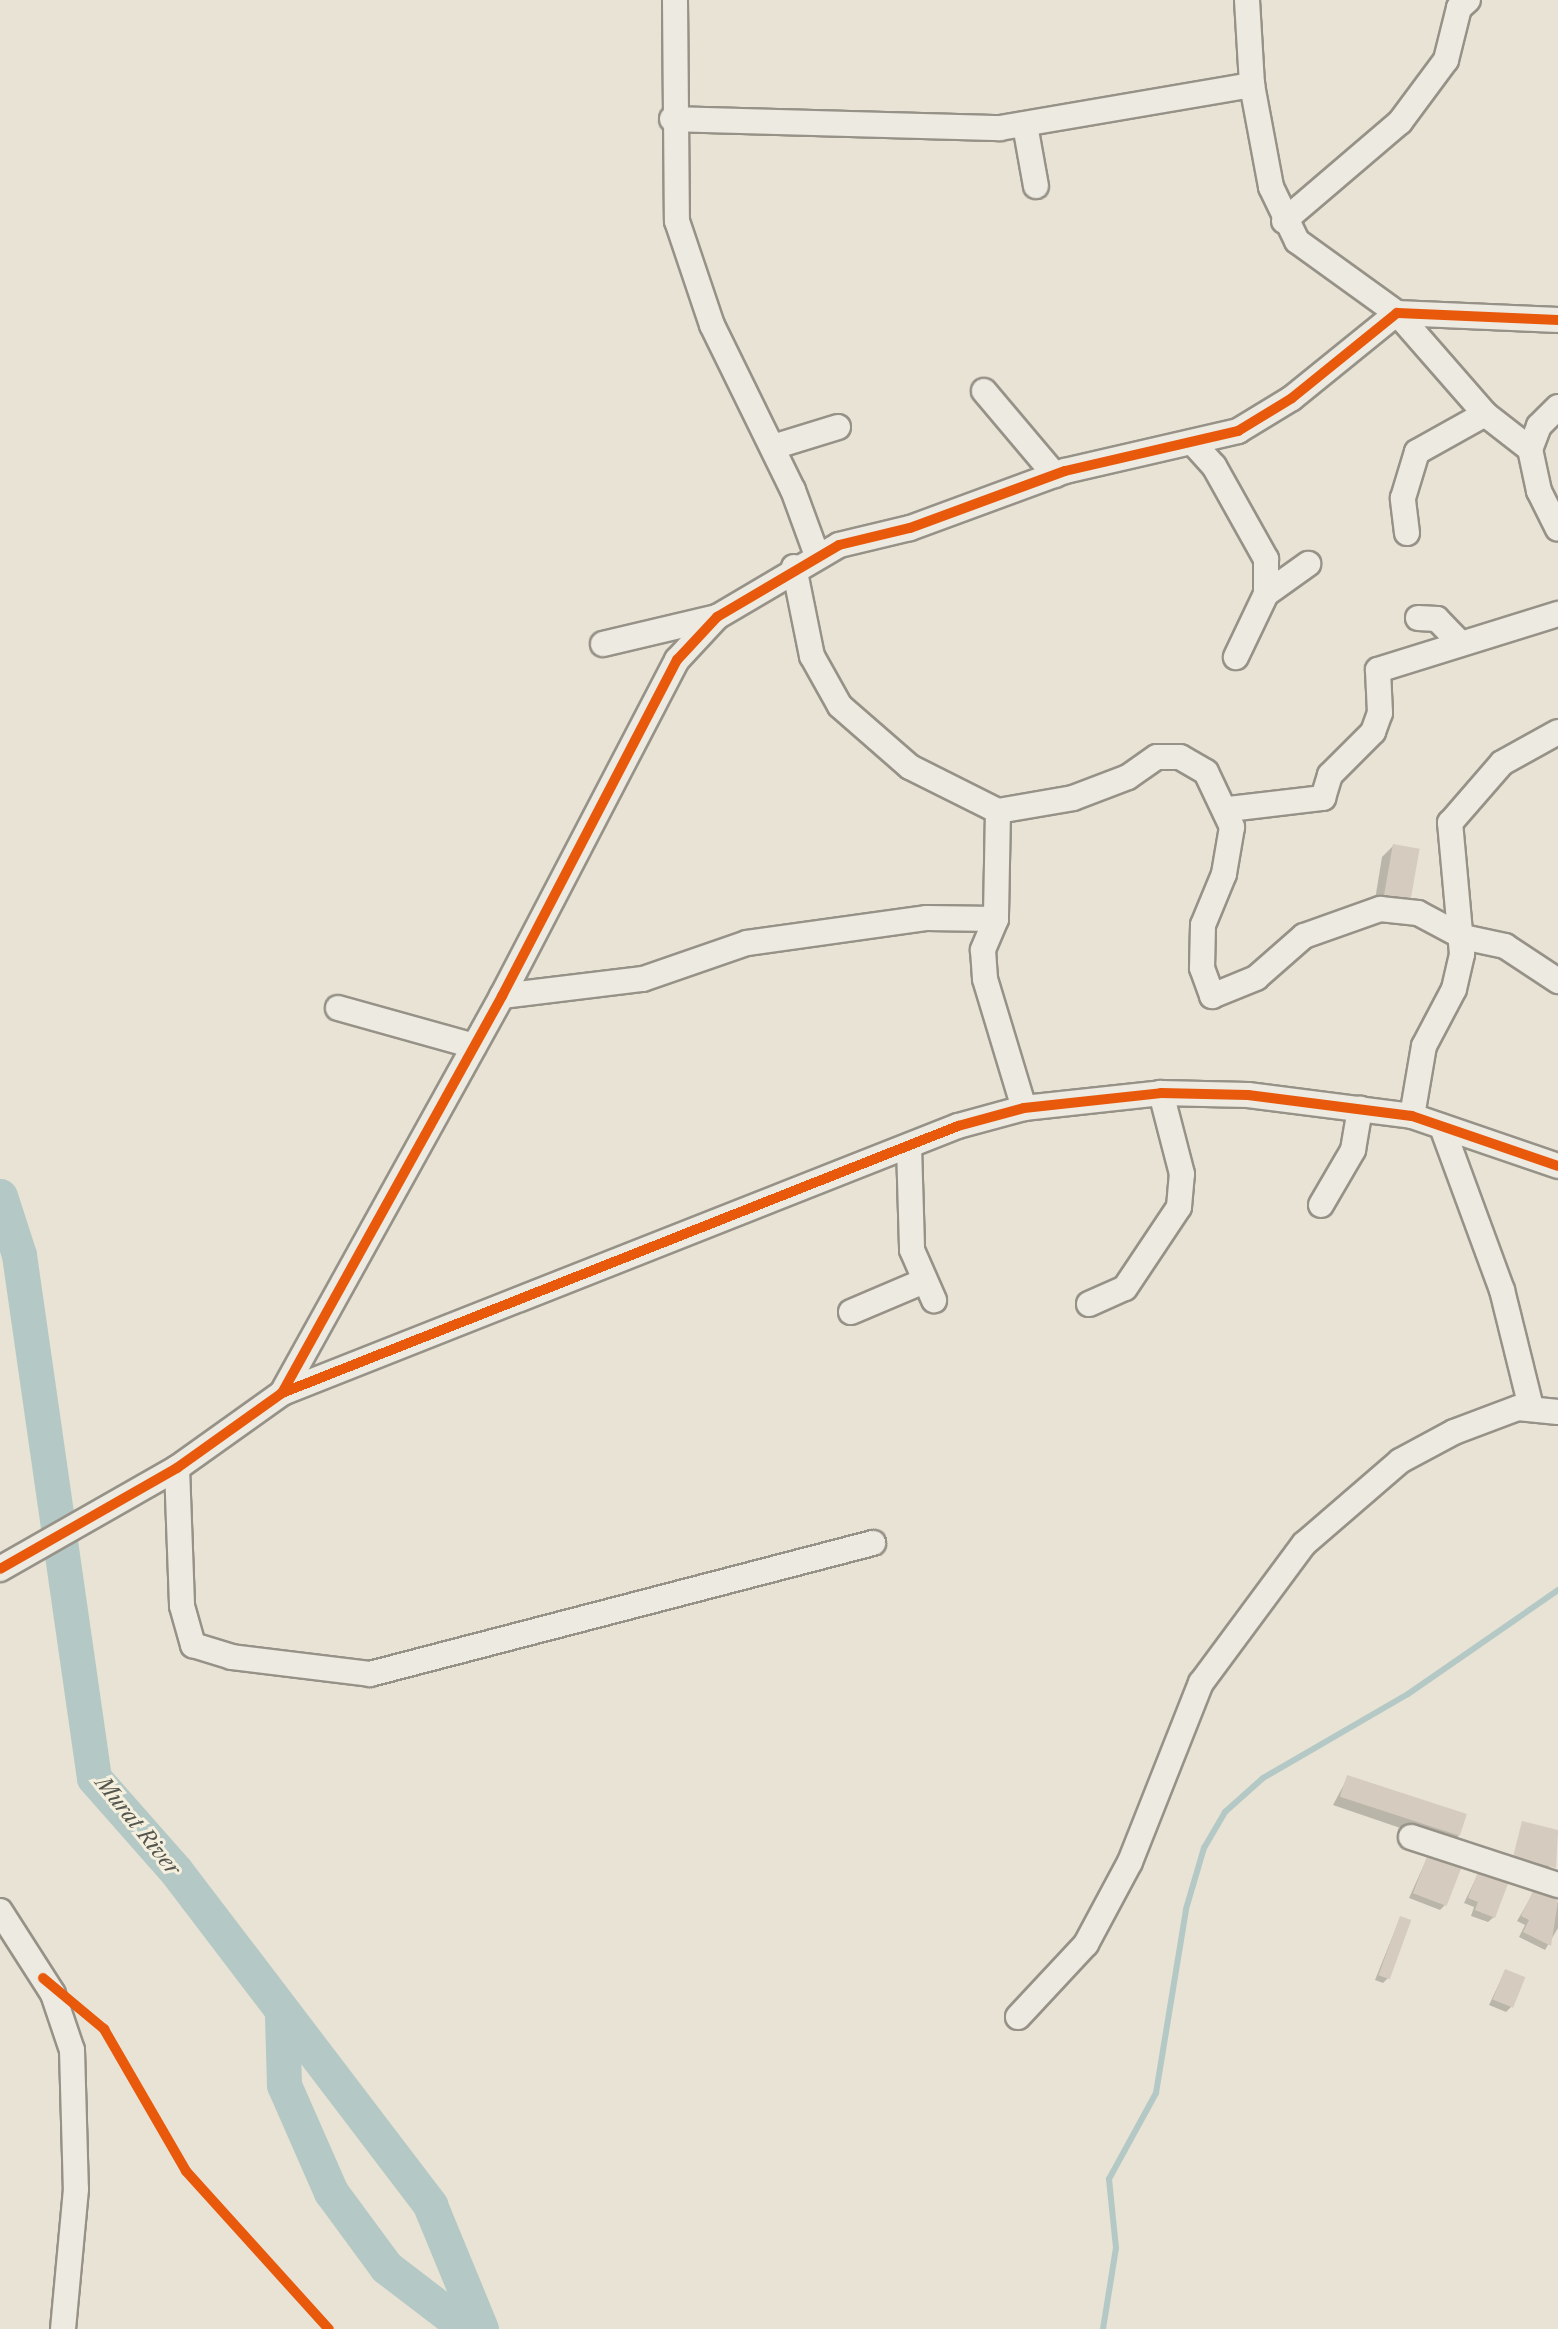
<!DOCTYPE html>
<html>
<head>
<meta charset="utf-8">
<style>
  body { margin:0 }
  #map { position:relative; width:1558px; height:2329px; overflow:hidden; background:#e8e3d4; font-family:"Libre Caslon Text",serif }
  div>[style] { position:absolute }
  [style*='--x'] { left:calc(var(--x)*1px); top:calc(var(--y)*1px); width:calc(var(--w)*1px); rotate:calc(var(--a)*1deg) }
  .shadow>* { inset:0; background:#0003; transform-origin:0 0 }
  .stream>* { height:6px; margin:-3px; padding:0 3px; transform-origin:3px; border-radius:3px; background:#b4c9c5 }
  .river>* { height:35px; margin:-17.5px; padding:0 17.5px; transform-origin:17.5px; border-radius:17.5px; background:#b4c9c5 }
  .building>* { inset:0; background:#d5cbbe; transform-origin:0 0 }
  .roads { filter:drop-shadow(2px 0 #979288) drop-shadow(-2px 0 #979288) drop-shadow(0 2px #979288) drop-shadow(0 -2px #979288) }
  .minor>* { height:24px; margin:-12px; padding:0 12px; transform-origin:12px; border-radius:12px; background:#edeae2 }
  .cycleway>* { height:10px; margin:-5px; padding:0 5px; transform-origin:5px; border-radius:5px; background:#e8590c }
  span { translate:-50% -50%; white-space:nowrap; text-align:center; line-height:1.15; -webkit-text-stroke:6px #f5efde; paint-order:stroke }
  .water-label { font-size:21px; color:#54554e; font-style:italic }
</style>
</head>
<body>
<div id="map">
  <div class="shadow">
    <i style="clip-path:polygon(1393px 846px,1409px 900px,1374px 906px,1382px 857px)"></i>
    <i style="clip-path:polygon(1348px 1777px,1465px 1817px,1458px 1837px,1450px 1845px,1333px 1805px)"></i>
    <i style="left:1523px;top:1823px;width:36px;height:41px;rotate:14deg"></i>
    <i style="clip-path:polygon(1428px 1856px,1445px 1905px,1440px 1910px,1409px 1898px)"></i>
    <i style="clip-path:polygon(1479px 1872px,1494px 1917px,1488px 1922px,1471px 1916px,1474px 1907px,1464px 1903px)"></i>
    <i style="clip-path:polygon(1534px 1892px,1558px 1903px,1558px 1928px,1545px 1950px,1519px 1937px,1525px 1925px,1517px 1921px)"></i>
    <i style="clip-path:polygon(1400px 1918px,1388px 1978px,1383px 1983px,1375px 1980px)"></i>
    <i style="clip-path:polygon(1505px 1971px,1511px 2007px,1506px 2012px,1489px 2005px)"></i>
  </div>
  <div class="stream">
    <i style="--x:1103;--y:2329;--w:82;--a:-80.9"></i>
    <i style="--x:1116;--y:2248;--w:69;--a:-95.8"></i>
    <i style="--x:1109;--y:2179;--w:98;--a:-61.3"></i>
    <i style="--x:1156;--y:2093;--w:186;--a:-80.7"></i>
    <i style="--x:1186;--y:1909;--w:64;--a:-73.6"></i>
    <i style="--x:1204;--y:1848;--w:42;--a:-59.7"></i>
    <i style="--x:1225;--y:1812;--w:51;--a:-41.8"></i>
    <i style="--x:1263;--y:1778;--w:168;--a:-30.1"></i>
    <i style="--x:1408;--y:1694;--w:183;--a:-34.7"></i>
  </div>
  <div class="river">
    <i style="--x:0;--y:1196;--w:62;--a:72.1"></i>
    <i style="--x:19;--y:1255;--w:528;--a:81.84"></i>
    <i style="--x:94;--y:1778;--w:124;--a:48.6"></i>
    <i style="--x:176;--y:1871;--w:420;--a:52.7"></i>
    <i style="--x:430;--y:2205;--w:134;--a:67.6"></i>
    <i style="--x:282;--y:2017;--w:68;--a:88.3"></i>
    <i style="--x:284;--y:2085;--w:117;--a:66.3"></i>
    <i style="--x:331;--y:2192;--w:93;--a:53.7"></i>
    <i style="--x:386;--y:2267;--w:102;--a:37.4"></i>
  </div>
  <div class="building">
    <i style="left:1393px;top:844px;width:27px;height:53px;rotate:10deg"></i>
    <i style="left:1347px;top:1775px;width:126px;height:23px;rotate:18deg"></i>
    <i style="clip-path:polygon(1522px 1821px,1558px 1830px,1556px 1868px,1513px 1857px)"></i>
    <i style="left:1428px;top:1854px;width:36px;height:42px;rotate:21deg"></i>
    <i style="clip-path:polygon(1479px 1869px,1509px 1881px,1495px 1918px,1475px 1910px,1478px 1902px,1468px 1898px)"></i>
    <i style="clip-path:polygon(1534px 1889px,1558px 1901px,1551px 1946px,1523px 1932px,1529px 1920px,1521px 1916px)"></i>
    <i style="left:1400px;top:1916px;width:12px;height:63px;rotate:20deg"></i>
    <i style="left:1505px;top:1969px;width:22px;height:33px;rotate:22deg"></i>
  </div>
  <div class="roads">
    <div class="minor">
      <i style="--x:675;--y:0;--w:221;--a:89.5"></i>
      <i style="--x:677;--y:221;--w:110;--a:71.4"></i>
      <i style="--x:712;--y:325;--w:184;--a:63.9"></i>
      <i style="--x:793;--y:490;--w:67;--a:69.9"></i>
      <i style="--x:1247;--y:0;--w:85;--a:86.6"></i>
      <i style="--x:1252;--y:85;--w:104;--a:79.4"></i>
      <i style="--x:1271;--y:187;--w:60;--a:64.3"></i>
      <i style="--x:1297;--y:241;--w:123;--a:35.8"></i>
      <i style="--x:1397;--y:313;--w:134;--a:48.9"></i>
      <i style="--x:1485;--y:414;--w:57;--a:37.9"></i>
      <i style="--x:672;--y:119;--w:328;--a:1.6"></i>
      <i style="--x:1000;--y:128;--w:256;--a:-9.7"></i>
      <i style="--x:1025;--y:125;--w:62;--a:79.8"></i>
      <i style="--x:1284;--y:221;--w:153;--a:-40.5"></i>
      <i style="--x:1400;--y:122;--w:77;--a:-53.4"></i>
      <i style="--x:1446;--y:60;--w:54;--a:-76"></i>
      <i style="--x:1459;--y:8;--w:12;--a:-42"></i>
      <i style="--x:984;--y:391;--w:110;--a:49.8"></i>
      <i style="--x:1558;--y:407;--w:27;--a:135"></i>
      <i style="--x:1539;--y:426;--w:25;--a:111"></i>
      <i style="--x:1530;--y:449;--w:43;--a:77.9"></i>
      <i style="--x:1539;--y:491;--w:42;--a:63.4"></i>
      <i style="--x:1194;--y:444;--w:30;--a:48"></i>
      <i style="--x:1214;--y:466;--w:107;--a:60.8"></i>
      <i style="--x:1266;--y:559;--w:35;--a:90"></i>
      <i style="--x:1266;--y:594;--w:70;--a:115.5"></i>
      <i style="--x:773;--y:447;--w:68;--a:-17.1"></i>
      <i style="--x:1407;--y:533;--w:35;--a:-97"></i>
      <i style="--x:1403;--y:498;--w:48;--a:-73.1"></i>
      <i style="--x:1417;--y:452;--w:78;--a:-29.2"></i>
      <i style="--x:794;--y:567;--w:91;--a:78.6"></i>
      <i style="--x:812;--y:656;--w:57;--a:60.8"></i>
      <i style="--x:840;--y:706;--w:93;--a:41.1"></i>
      <i style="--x:910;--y:767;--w:98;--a:26.6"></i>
      <i style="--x:998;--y:811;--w:108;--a:91.1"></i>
      <i style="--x:996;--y:919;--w:34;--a:113"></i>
      <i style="--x:983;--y:950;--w:29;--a:86"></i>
      <i style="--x:985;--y:979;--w:135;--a:73.2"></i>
      <i style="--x:1266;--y:594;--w:52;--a:-35.5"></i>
      <i style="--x:1418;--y:618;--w:19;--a:3"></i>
      <i style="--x:1437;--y:619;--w:32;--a:46"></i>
      <i style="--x:603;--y:644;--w:113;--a:-13.3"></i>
      <i style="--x:1229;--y:809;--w:95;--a:-6.7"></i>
      <i style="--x:1323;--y:798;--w:24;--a:-73"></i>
      <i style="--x:1330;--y:775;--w:61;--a:-45"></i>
      <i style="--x:1373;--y:732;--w:20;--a:-70"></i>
      <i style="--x:1380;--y:713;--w:43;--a:-92.7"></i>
      <i style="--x:1378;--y:670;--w:189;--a:-17.3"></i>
      <i style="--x:998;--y:811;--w:76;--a:-9.8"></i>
      <i style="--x:1073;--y:798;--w:59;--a:-20.9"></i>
      <i style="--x:1128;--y:777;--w:35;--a:-35"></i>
      <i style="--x:1157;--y:757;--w:23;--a:0"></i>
      <i style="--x:1180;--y:757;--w:30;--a:30"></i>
      <i style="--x:1206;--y:772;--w:61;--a:64.7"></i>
      <i style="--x:1232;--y:827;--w:48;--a:99.7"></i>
      <i style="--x:1224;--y:874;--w:55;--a:112.4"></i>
      <i style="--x:1203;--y:925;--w:43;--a:91.3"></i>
      <i style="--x:1202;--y:968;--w:30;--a:70"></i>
      <i style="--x:1212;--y:996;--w:48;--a:-22.2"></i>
      <i style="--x:1256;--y:978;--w:64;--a:-41.2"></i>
      <i style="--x:1304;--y:936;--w:81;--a:-19.6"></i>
      <i style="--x:1380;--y:909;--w:38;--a:6"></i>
      <i style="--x:1418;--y:913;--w:51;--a:28.1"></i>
      <i style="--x:1463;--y:937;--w:43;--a:12.1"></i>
      <i style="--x:1505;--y:946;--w:64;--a:33.4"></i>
      <i style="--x:502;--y:996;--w:142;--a:-6.9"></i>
      <i style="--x:643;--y:979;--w:110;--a:-19.1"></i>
      <i style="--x:747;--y:943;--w:182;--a:-7.9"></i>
      <i style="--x:927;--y:918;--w:69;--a:0.8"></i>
      <i style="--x:338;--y:1008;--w:141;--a:15.6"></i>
      <i style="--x:1412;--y:1116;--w:71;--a:-80.3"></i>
      <i style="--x:1424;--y:1046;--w:64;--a:-62.2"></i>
      <i style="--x:1454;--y:989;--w:36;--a:-77"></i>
      <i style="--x:1462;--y:954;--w:132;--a:-95.2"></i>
      <i style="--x:1450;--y:823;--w:79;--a:-49.1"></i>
      <i style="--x:1502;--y:763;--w:64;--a:-29"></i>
      <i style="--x:1442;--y:1127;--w:174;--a:69.8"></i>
      <i style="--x:1502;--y:1290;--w:121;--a:76.1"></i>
      <i style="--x:909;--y:1146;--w:104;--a:88.3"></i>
      <i style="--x:912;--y:1250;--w:55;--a:66.3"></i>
      <i style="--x:1321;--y:1205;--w:64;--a:-59.8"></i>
      <i style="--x:1353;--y:1150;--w:42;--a:-80.3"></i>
      <i style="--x:1089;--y:1304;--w:39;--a:-24"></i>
      <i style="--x:1125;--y:1288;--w:97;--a:-56.3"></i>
      <i style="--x:1179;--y:1207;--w:33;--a:-85"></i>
      <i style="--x:1182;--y:1174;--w:84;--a:-104.5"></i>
      <i style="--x:851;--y:1312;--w:79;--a:-23"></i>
      <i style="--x:282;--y:1393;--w:727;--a:-21.55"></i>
      <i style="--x:958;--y:1126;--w:68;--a:-15.3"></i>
      <i style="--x:1024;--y:1108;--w:138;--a:-6.2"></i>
      <i style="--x:1161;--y:1093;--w:87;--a:1.3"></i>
      <i style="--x:1248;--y:1095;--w:165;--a:7.3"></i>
      <i style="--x:1412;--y:1116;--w:154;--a:18.9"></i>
      <i style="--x:177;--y:1468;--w:138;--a:87.9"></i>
      <i style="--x:182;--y:1606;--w:41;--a:74.2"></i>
      <i style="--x:193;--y:1645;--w:41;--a:17.1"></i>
      <i style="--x:232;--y:1657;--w:139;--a:7"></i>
      <i style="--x:370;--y:1674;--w:520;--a:-14.6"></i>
      <i style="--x:0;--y:1569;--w:204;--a:-29.7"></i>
      <i style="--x:177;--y:1468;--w:129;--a:-35.5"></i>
      <i style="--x:282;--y:1393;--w:454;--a:-61"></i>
      <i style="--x:502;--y:996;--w:379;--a:-62.5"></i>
      <i style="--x:677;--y:660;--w:59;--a:-47.1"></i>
      <i style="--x:717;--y:617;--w:142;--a:-30.5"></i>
      <i style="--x:839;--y:545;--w:73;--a:-13.5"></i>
      <i style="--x:910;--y:528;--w:165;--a:-20.2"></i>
      <i style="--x:1065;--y:471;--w:178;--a:-13"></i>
      <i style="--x:1238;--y:431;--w:63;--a:-31.4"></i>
      <i style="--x:1292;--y:398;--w:135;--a:-39"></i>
      <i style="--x:1397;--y:313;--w:161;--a:2.5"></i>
      <i style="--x:1411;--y:1837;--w:155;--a:18.1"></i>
      <i style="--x:0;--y:1911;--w:98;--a:57.4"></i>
      <i style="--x:53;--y:1994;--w:59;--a:71.3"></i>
      <i style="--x:72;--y:2050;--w:139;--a:88.4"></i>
      <i style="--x:76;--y:2189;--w:141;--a:95.3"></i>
      <i style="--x:1018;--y:2017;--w:100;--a:-47"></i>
      <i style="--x:1086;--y:1944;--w:93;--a:-61.8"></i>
      <i style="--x:1130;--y:1862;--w:193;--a:-68.4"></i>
      <i style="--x:1201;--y:1683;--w:173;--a:-53.5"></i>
      <i style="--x:1304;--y:1544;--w:127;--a:-40.8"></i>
      <i style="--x:1400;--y:1461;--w:61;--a:-28.2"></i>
      <i style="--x:1454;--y:1432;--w:68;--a:-20.6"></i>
      <i style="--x:1518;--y:1408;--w:40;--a:5.7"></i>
    </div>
  </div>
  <div class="cycleway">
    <i style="--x:282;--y:1393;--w:727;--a:-21.55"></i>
    <i style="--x:958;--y:1126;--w:68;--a:-15.3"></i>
    <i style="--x:1024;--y:1108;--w:138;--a:-6.2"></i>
    <i style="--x:1161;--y:1093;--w:87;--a:1.3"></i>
    <i style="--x:1248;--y:1095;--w:165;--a:7.3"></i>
    <i style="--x:1412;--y:1116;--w:154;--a:18.9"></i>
    <i style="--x:0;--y:1569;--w:204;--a:-29.7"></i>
    <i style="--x:177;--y:1468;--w:129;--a:-35.5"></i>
    <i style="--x:282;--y:1393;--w:454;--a:-61"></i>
    <i style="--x:502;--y:996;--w:379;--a:-62.5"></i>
    <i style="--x:677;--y:660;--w:59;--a:-47.1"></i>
    <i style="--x:717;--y:617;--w:142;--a:-30.5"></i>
    <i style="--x:839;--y:545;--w:73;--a:-13.5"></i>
    <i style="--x:910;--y:528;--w:165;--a:-20.2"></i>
    <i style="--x:1065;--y:471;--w:178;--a:-13"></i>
    <i style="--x:1238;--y:431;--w:63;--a:-31.4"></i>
    <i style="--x:1292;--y:398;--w:135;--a:-39"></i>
    <i style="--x:1397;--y:313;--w:161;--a:2.5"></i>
    <i style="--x:43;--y:1978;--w:80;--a:39.9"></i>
    <i style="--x:104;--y:2029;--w:164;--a:60"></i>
    <i style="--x:186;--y:2171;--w:213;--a:47.9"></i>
  </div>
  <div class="water-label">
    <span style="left:138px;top:1826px;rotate:51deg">Murat River</span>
  </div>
</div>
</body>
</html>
